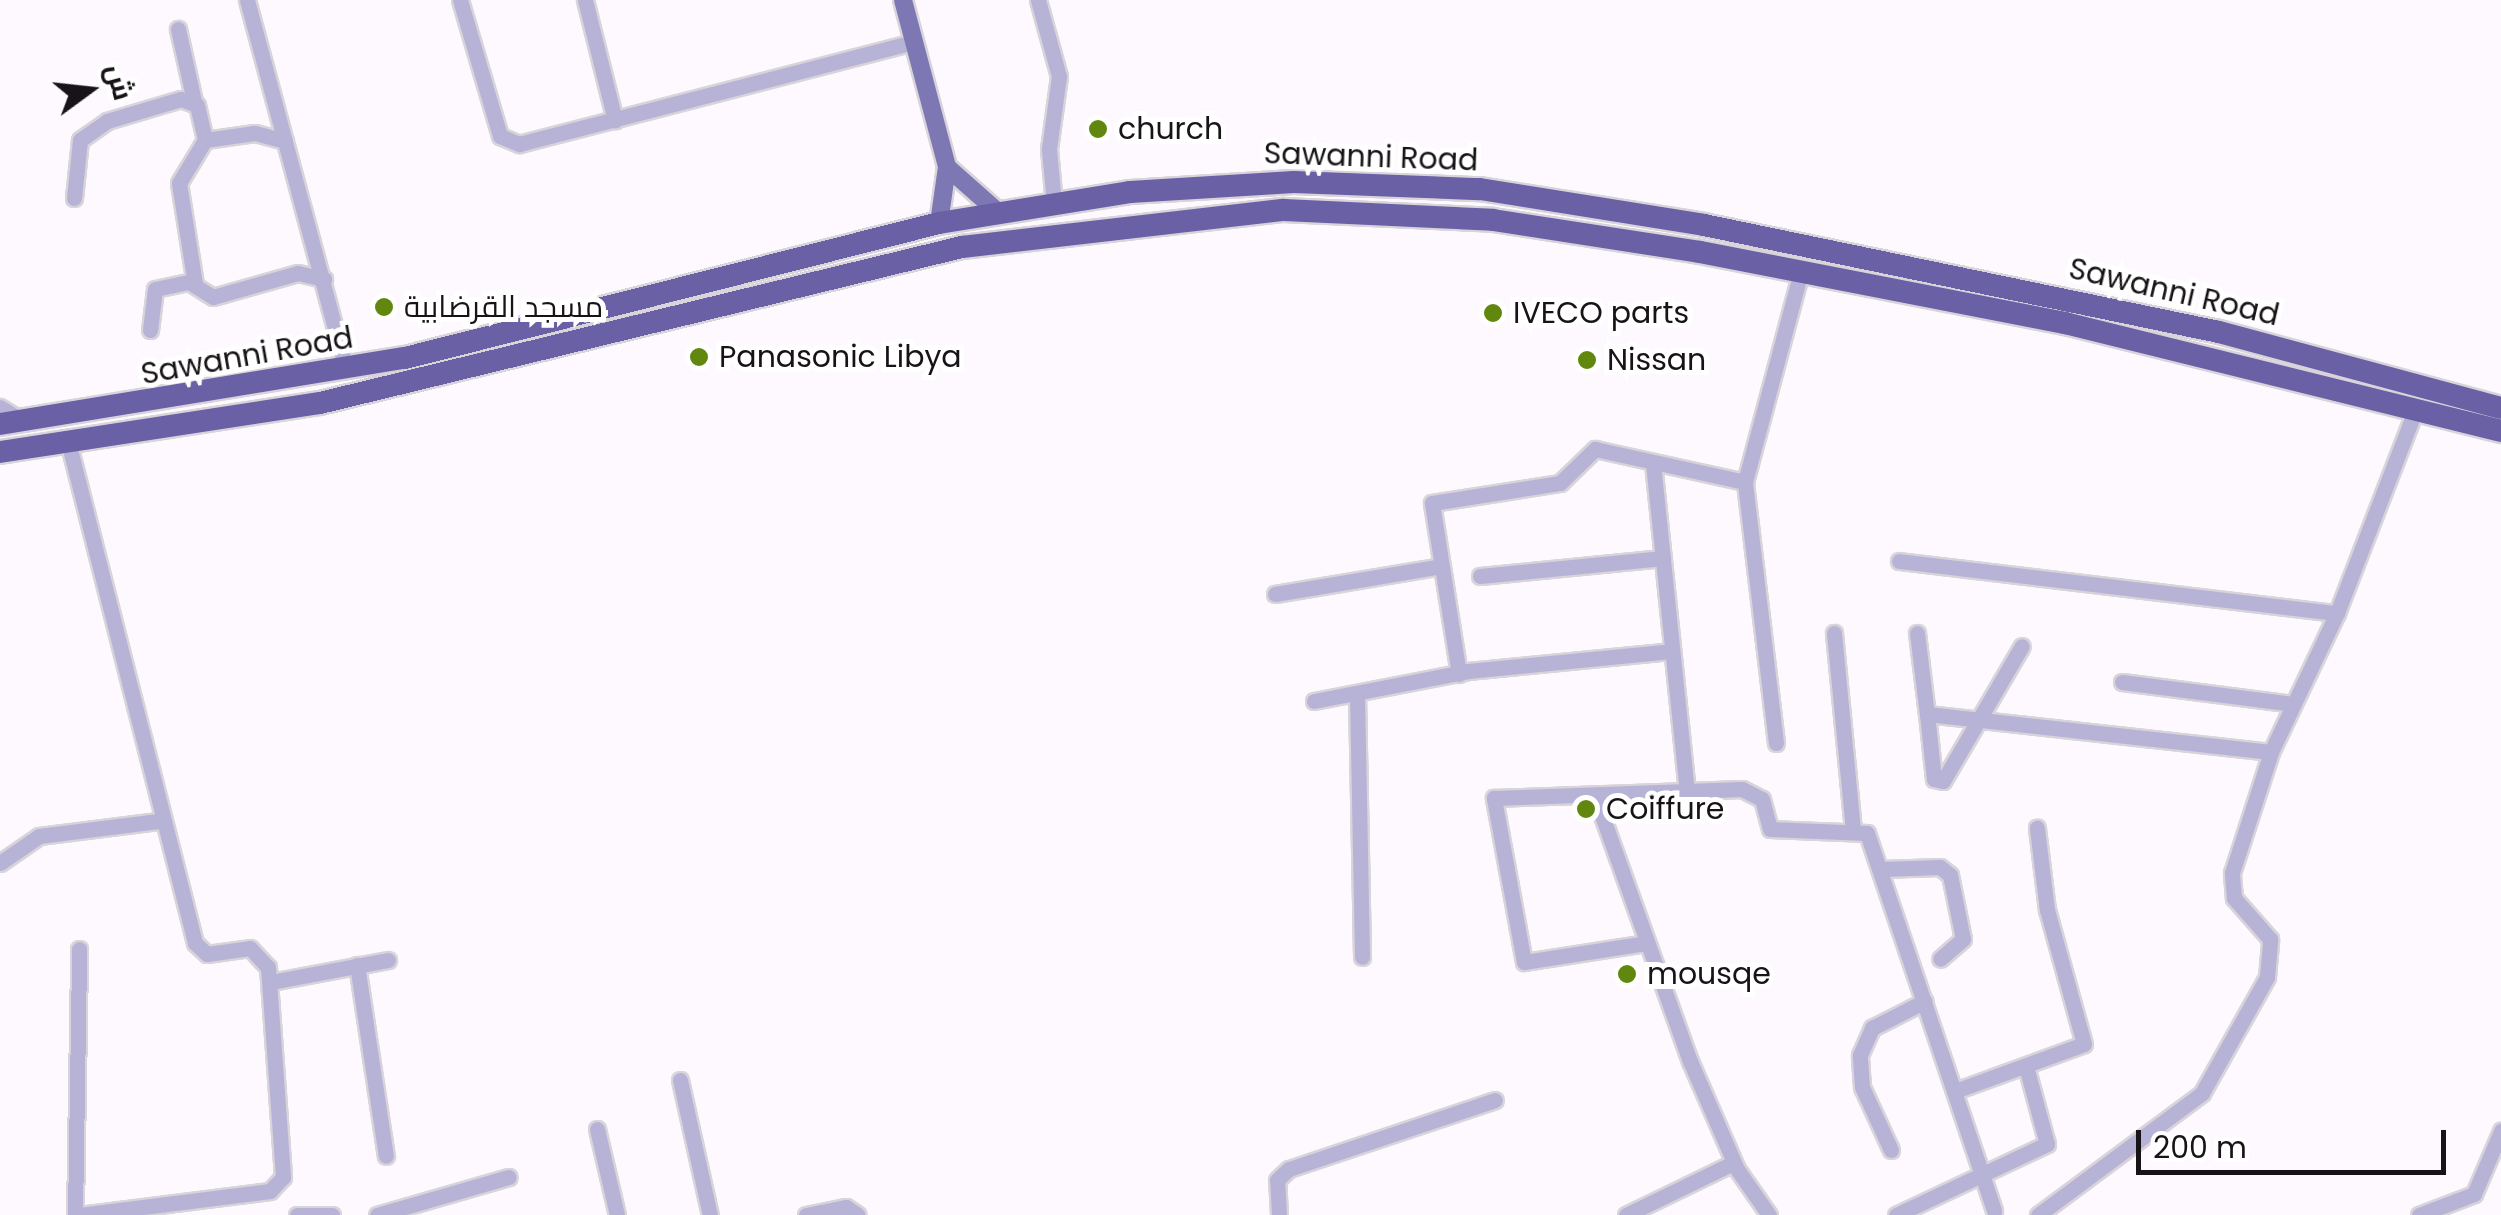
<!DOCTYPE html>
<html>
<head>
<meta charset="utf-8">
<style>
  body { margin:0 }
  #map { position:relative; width:2501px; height:1215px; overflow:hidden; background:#fef8ff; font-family:Poppins,Cairo,sans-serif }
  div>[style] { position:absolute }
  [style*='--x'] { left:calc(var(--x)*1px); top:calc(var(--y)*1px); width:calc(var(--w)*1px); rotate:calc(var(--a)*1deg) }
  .roads { filter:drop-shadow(2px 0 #d9d3da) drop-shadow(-2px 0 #d9d3da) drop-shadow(0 2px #d9d3da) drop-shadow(0 -2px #d9d3da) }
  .minor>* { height:15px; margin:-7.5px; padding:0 7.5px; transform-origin:7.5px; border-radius:7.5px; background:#b6b3d6 }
  .major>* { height:18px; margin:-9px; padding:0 9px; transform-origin:9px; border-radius:9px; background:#7d77b4 }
  .highway>* { height:22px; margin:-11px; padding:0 11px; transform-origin:11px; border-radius:11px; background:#6960a6 }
  .dots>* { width:28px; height:28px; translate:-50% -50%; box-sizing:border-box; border:5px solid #fff; border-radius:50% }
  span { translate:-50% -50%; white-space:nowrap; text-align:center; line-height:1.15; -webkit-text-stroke:10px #fff; paint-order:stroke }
  .poi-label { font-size:30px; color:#171317 }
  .left { translate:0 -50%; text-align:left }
  .street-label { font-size:30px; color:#171317 }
  .north { position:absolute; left:40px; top:40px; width:100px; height:100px; -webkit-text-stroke:8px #fff; paint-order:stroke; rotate:75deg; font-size:28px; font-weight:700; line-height:40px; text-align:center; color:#171317 }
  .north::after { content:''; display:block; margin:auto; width:35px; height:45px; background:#171317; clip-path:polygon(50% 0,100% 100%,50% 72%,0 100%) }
  .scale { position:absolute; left:2136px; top:1130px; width:310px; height:45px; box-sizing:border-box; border:5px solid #171317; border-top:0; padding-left:12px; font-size:30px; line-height:35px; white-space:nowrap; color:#171317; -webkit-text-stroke:8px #fff; paint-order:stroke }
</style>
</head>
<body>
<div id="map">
  <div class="roads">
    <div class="minor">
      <i style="--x:247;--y:0;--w:383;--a:75"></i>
      <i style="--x:460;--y:0;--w:142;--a:73.6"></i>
      <i style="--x:500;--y:136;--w:21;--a:23"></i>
      <i style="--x:519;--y:144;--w:408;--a:-14.5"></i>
      <i style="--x:585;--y:0;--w:124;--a:76"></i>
      <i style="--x:1038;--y:0;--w:79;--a:74.6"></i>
      <i style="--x:1059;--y:76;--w:74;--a:97.8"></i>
      <i style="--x:1049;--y:149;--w:55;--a:84.8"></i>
      <i style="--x:178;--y:29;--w:74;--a:77.5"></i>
      <i style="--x:74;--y:198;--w:58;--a:-84.1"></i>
      <i style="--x:80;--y:140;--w:33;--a:-35"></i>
      <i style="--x:107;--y:121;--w:77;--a:-16.6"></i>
      <i style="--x:181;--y:99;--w:17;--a:21"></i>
      <i style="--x:197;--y:105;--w:36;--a:77"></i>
      <i style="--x:205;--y:140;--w:50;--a:-8"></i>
      <i style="--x:255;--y:133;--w:31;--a:15"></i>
      <i style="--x:195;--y:284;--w:102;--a:-99"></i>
      <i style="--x:179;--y:183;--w:50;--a:-58.8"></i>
      <i style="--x:150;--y:330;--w:41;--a:-83"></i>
      <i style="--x:155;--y:289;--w:35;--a:-12"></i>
      <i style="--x:189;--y:282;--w:28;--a:32"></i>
      <i style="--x:213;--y:297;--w:88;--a:-15.8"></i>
      <i style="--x:298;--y:273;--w:27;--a:13"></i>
      <i style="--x:0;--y:407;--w:26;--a:32"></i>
      <i style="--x:68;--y:441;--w:518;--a:75.8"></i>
      <i style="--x:195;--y:943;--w:16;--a:43"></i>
      <i style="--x:207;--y:954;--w:43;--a:-7.9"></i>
      <i style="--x:250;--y:948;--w:26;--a:47"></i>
      <i style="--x:268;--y:967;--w:211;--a:85.9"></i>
      <i style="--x:283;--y:1177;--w:19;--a:133"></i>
      <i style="--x:270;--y:1191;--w:192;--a:172.8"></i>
      <i style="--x:1653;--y:463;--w:331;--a:84.1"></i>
      <i style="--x:1899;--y:561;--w:441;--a:6.8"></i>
      <i style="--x:1480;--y:576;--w:184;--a:-5.6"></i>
      <i style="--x:1275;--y:594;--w:164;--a:-9.5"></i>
      <i style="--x:1834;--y:633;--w:200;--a:84.5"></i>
      <i style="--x:1917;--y:633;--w:82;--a:83"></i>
      <i style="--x:1927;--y:714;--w:346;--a:6.3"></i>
      <i style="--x:1459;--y:674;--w:173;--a:-99"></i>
      <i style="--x:1432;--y:503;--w:130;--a:-8.9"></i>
      <i style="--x:1560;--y:483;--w:49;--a:-44.2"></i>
      <i style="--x:1595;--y:449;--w:154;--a:12.4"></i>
      <i style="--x:2122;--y:682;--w:172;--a:7.3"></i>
      <i style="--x:1357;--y:695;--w:262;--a:88.9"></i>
      <i style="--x:1314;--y:701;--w:157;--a:-11"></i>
      <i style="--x:1468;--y:671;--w:204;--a:-5.6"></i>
      <i style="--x:1927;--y:714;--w:65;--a:83.9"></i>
      <i style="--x:1934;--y:779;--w:9;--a:13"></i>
      <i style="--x:1943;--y:781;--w:156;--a:-59.7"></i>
      <i style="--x:1776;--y:743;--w:263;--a:-96.8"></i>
      <i style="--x:1745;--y:482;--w:214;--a:-75.1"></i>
      <i style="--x:1595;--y:796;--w:282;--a:70.3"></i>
      <i style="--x:1690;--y:1061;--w:118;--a:66.5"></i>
      <i style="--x:1737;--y:1169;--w:56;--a:55.2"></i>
      <i style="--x:0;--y:863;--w:47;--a:-34.7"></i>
      <i style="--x:39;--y:836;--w:120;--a:-7.2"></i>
      <i style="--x:1882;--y:869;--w:58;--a:-2"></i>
      <i style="--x:1940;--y:867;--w:13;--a:39"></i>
      <i style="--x:1950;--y:875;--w:65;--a:78.5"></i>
      <i style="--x:1963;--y:939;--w:30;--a:139"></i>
      <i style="--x:1646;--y:943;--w:123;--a:171.1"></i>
      <i style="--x:1524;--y:962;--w:167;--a:-100.4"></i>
      <i style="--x:1494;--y:798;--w:248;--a:-2.1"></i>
      <i style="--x:1742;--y:789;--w:22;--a:27"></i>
      <i style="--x:1762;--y:799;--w:31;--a:75"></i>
      <i style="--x:1770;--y:829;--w:97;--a:2.4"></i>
      <i style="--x:1867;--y:833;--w:399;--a:71.4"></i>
      <i style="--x:357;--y:965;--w:193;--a:81.4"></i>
      <i style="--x:271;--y:982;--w:119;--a:-10.6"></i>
      <i style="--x:680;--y:1080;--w:138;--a:77.5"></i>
      <i style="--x:1955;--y:1091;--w:137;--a:-20"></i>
      <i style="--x:2084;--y:1044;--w:139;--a:-105.4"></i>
      <i style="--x:2047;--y:910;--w:83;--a:-97"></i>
      <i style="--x:597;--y:1129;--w:88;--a:76.9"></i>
      <i style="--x:1891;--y:1150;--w:69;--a:-114.7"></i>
      <i style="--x:1862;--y:1087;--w:32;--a:-94"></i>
      <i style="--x:1860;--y:1055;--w:30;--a:-66"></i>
      <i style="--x:1872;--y:1028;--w:59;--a:-27"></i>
      <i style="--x:75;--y:1215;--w:266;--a:-89.1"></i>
      <i style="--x:297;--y:1215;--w:35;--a:0"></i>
      <i style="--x:377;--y:1215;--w:137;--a:-16.1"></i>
      <i style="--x:806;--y:1215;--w:41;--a:-11.3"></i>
      <i style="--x:846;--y:1207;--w:14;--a:34"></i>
      <i style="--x:1279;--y:1215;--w:35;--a:-93"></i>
      <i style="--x:1277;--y:1180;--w:16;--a:-43"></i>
      <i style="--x:1289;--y:1169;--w:217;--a:-18.5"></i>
      <i style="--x:1626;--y:1215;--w:119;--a:-25.9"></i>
      <i style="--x:1896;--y:1215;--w:167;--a:-25.2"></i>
      <i style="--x:2047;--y:1144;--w:77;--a:-105.1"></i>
      <i style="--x:2038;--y:1215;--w:204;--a:-36.6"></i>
      <i style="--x:2202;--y:1093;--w:133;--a:-60.7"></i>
      <i style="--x:2267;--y:977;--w:38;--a:-85"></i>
      <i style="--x:2270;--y:939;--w:55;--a:-131.3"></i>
      <i style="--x:2234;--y:898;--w:25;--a:-95"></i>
      <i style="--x:2232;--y:873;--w:127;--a:-72.1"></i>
      <i style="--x:2271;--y:752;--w:154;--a:-64.6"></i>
      <i style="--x:2337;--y:613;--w:220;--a:-68.9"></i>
      <i style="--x:2419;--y:1215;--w:59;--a:-20.9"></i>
      <i style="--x:2474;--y:1194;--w:69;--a:-66.8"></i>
    </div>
    <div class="major">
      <i style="--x:903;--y:0;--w:173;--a:75.2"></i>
      <i style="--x:947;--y:167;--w:57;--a:98.1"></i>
      <i style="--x:947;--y:167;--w:69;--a:41.5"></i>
    </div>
    <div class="highway">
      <i style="--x:0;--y:424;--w:410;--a:-9.3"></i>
      <i style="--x:405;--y:358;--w:551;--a:-14.19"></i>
      <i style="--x:939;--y:223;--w:193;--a:-9.2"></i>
      <i style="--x:1130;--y:192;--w:164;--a:-3.5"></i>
      <i style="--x:1294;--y:182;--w:186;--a:2.2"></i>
      <i style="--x:1480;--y:189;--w:227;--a:9.1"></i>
      <i style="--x:1704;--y:225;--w:526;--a:11.74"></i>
      <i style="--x:2219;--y:332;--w:292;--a:15.1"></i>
      <i style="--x:0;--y:452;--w:324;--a:-8.7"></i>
      <i style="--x:320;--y:403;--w:661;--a:-13.66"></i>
      <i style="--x:962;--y:247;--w:324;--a:-6.6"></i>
      <i style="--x:1284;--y:210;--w:209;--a:2.7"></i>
      <i style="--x:1493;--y:220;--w:209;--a:8.8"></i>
      <i style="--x:1700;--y:252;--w:372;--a:11"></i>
      <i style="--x:2065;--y:323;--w:449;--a:13.9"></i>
    </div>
  </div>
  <div class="dots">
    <i style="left:1098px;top:129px;background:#61870e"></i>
    <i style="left:384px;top:307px;background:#61870e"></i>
    <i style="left:1493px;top:313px;background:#61870e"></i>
    <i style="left:699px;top:357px;background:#61870e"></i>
    <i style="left:1587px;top:360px;background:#61870e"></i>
    <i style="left:1586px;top:809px;background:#61870e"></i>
    <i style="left:1627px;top:974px;background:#61870e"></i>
  </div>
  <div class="poi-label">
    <span class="left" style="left:1118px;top:129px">church</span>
    <span class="left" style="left:404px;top:307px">مسجد القرضابية</span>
    <span class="left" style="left:1513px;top:313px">IVECO parts</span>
    <span class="left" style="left:719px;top:357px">Panasonic Libya</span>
    <span class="left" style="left:1607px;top:360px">Nissan</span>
    <span class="left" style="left:1606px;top:809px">Coiffure</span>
    <span class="left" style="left:1647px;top:974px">mousqe</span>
  </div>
  <div class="street-label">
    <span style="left:1371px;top:157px;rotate:2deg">Sawanni Road</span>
    <span style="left:2174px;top:292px;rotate:13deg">Sawanni Road</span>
    <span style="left:247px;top:356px;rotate:-10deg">Sawanni Road</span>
  </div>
  <div class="north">ش</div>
  <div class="scale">200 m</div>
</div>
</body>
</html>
